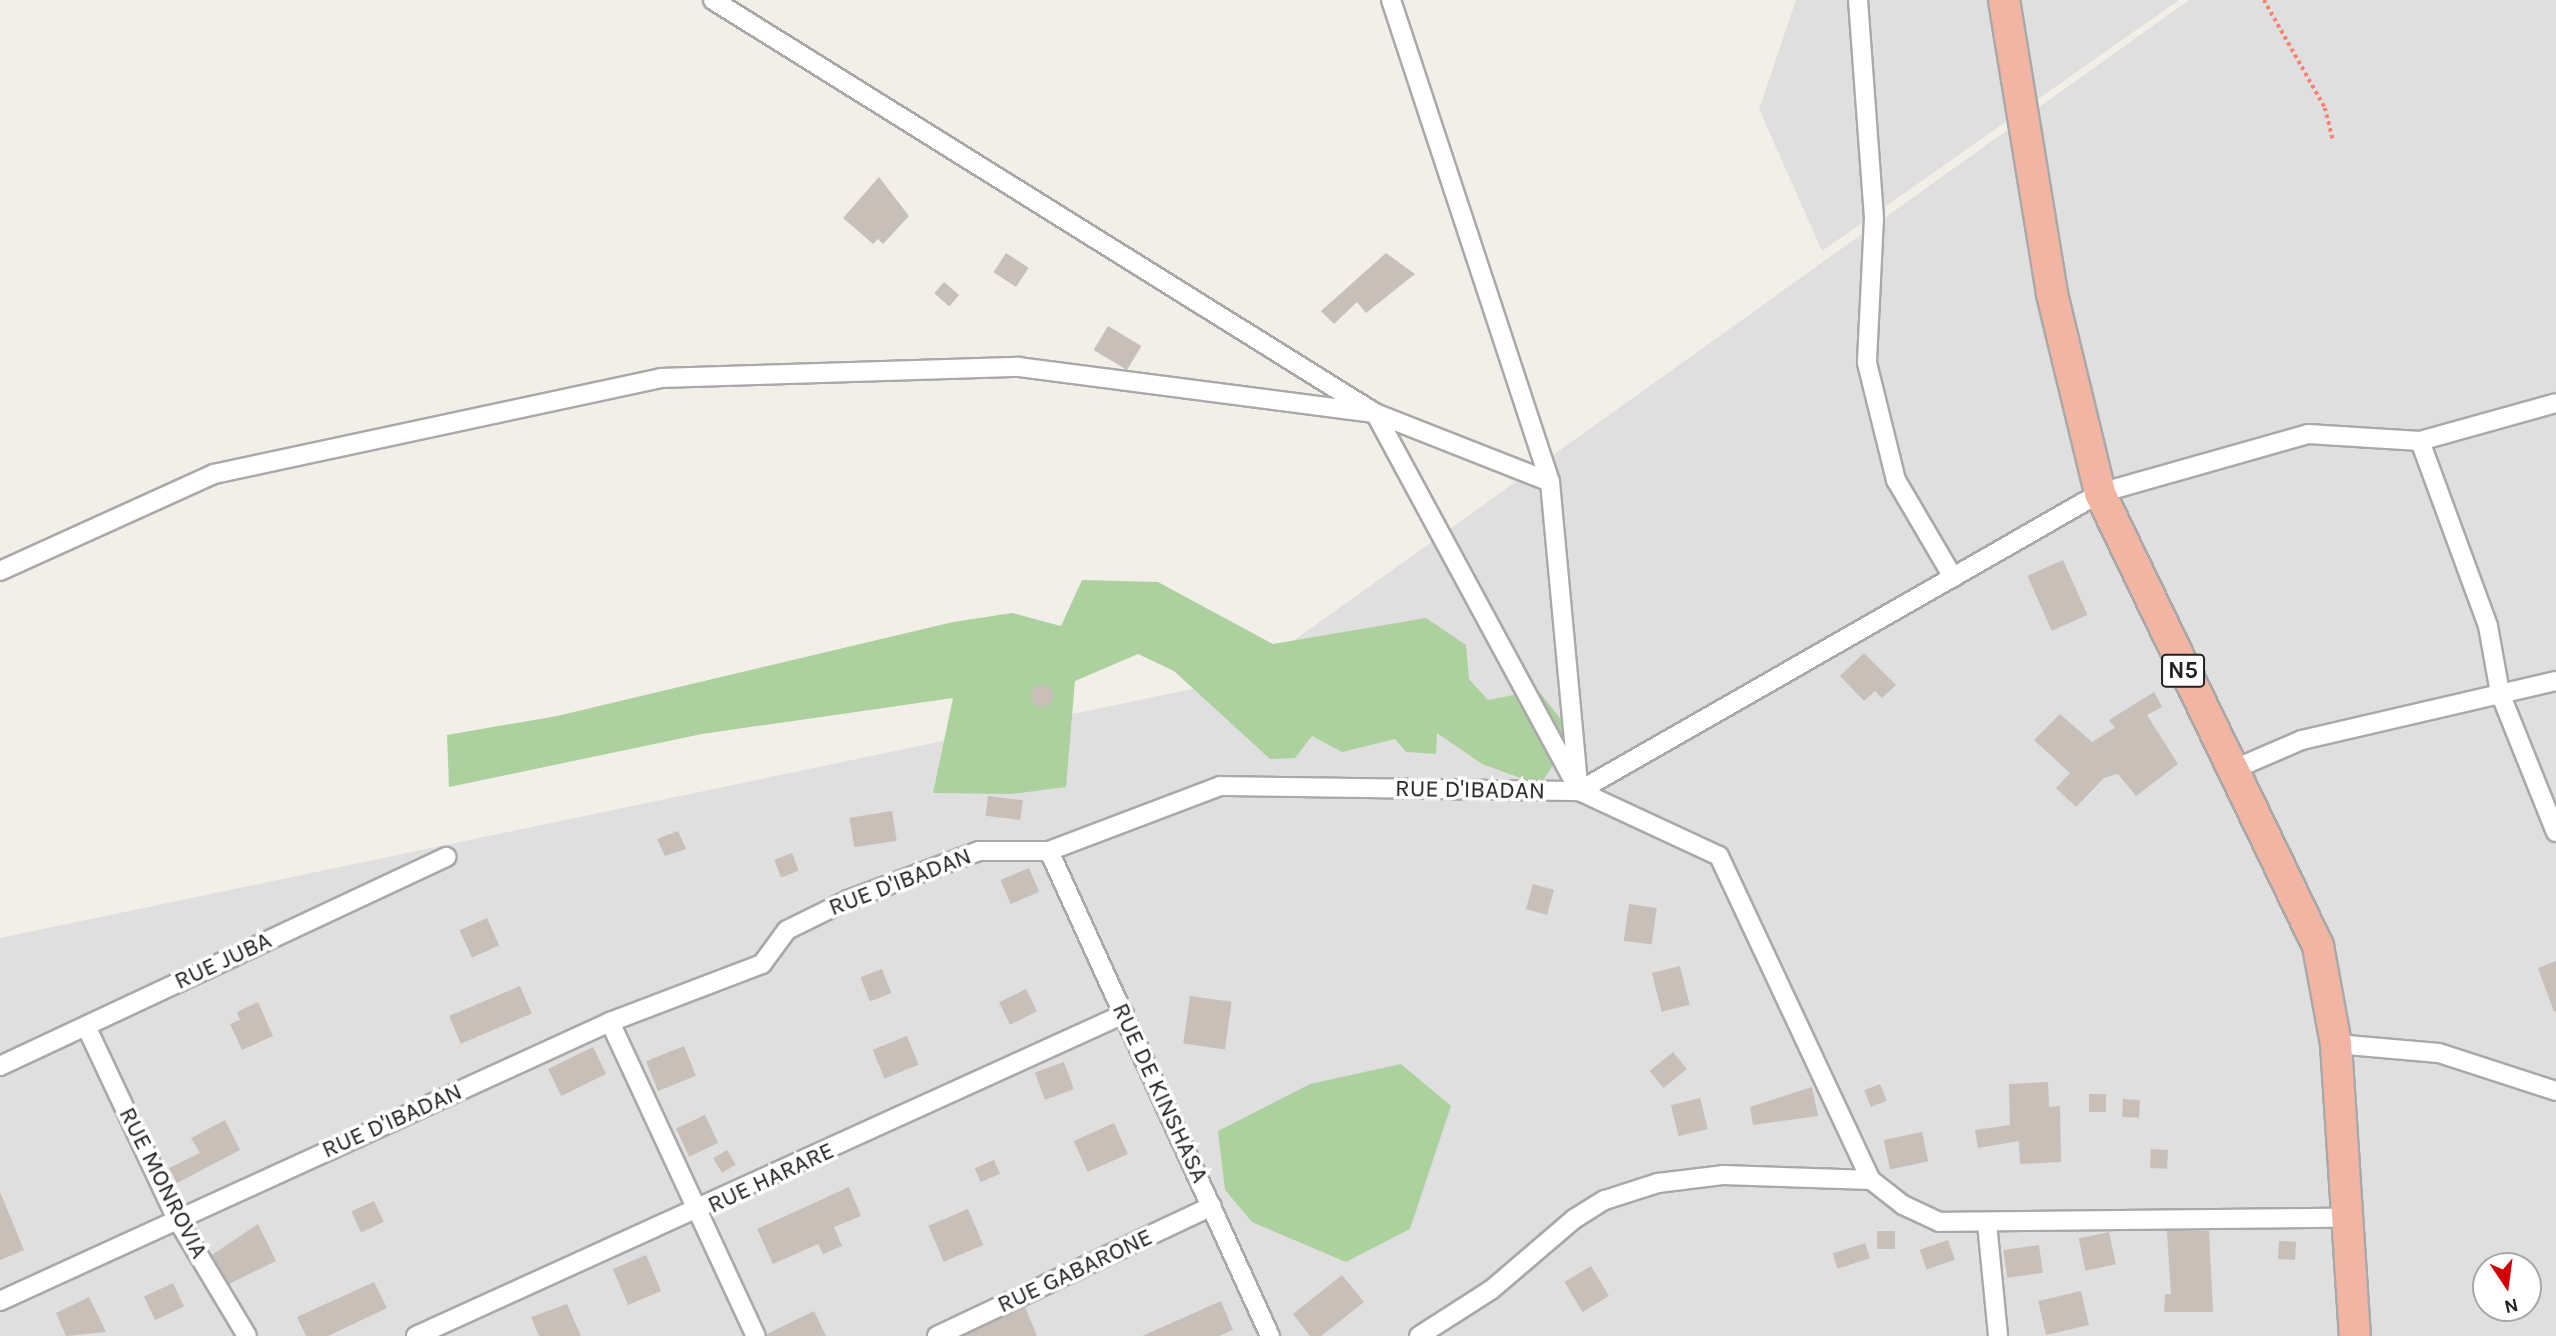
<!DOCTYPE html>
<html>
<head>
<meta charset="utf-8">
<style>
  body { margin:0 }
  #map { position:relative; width:2556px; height:1336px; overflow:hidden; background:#f2efe9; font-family:Karla,sans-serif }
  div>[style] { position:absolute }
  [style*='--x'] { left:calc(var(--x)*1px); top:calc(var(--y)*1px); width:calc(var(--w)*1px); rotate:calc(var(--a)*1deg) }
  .residential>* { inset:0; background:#e0dfdf }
  .forest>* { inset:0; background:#add19e }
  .building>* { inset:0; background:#c7bfb8; transform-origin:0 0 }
  .round { border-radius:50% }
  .path>* { height:3.5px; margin-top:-1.75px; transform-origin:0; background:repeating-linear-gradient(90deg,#fa8072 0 3.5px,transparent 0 7px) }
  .roads { filter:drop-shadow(2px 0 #a9a9a9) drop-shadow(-2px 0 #a9a9a9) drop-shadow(0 2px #a9a9a9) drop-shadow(0 -2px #a9a9a9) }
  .minor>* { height:18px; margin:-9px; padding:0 9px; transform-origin:9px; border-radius:9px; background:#fff }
  .trunk>* { height:30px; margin:-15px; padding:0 15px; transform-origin:15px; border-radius:15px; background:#f2b4a3 }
  span { translate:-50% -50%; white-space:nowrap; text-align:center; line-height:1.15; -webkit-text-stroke:7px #fff; paint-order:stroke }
  .shield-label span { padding:2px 5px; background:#fff; border:2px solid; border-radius:5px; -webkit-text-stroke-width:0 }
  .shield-label { font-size:23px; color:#222; font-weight:700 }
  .street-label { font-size:24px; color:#222 }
  .north { position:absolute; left:2472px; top:1252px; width:70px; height:70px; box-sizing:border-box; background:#fff; border:2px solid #a7a7a7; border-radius:50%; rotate:167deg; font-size:19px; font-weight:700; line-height:28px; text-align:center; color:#222 }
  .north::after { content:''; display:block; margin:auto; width:24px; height:32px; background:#d40000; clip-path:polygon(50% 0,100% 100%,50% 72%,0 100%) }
</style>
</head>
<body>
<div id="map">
  <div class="residential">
    <i style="clip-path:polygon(1796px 0,2179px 0,1822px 251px,1759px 109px)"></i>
    <i style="clip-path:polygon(evenodd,2189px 0,2556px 0,2556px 1336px,0 1336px,0 938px,1240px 679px,2189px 0,2486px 1266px,2528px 1266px,2528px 1308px,2486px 1308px,2486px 1266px)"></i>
  </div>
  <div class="forest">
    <i style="clip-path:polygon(1082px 580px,1158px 582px,1273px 644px,1426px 618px,1466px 645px,1469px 679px,1488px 700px,1538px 690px,1573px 735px,1540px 785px,1482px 764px,1437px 733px,1436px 754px,1406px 752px,1395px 739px,1342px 752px,1312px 736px,1295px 758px,1270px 759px,1174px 671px,1138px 654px,1075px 681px,1066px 787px,1012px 794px,933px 793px,953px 698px,702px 734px,449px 787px,447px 735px,557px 716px,953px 622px,1012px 613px,1061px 626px)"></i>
    <i style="clip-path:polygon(1401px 1064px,1451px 1106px,1410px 1229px,1346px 1262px,1252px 1222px,1225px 1190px,1218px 1131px,1310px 1084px)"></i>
  </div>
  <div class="building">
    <i style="clip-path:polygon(879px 177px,909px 216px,883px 244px,878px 239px,873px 244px,843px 218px)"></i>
    <i style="left:1006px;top:253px;width:27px;height:23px;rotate:33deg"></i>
    <i style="clip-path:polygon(1386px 253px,1415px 274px,1366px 313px,1357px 302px,1334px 324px,1321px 311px)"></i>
    <i style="left:944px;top:282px;width:20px;height:15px;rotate:41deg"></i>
    <i style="left:1108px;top:326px;width:39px;height:28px;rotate:31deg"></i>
    <i style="left:2063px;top:560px;width:60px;height:39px;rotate:66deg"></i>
    <i style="clip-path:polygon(1864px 653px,1896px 685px,1882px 698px,1875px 691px,1864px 701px,1840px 676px)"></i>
    <i class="round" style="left:1031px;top:685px;width:22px;height:22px"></i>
    <i style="clip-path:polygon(2154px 692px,2162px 707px,2147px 715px,2178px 764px,2136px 796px,2118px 774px,2104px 778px,2076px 807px,2056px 788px,2070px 773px,2034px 740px,2060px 714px,2092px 742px,2115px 728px,2109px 720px)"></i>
    <i style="left:988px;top:796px;width:35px;height:20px;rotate:7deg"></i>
    <i style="left:892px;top:811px;width:30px;height:43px;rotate:81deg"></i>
    <i style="clip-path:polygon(678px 831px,686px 849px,665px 856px,657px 839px)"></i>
    <i style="left:792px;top:853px;width:19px;height:19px;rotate:69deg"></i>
    <i style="left:1029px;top:868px;width:26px;height:31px;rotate:67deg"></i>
    <i style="left:1533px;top:884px;width:22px;height:26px;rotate:16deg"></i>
    <i style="left:1629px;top:904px;width:28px;height:37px;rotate:8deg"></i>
    <i style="left:487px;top:918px;width:30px;height:30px;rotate:66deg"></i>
    <i style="clip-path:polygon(2556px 961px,2556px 1011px,2554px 1012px,2538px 968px)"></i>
    <i style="left:1680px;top:966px;width:40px;height:29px;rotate:76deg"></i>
    <i style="left:882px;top:969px;width:26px;height:23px;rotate:69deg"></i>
    <i style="left:520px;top:986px;width:30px;height:77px;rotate:67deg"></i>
    <i style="left:1026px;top:989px;width:25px;height:30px;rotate:64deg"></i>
    <i style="left:1190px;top:996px;width:42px;height:48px;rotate:8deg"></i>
    <i style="clip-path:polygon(258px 1002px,273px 1036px,242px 1050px,230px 1024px,240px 1020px,237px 1012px)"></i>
    <i style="left:907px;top:1036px;width:31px;height:37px;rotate:68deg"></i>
    <i style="left:684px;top:1046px;width:32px;height:41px;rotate:68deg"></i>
    <i style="left:593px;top:1047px;width:30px;height:50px;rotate:64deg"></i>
    <i style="left:1673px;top:1052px;width:22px;height:30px;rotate:51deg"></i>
    <i style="left:1064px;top:1062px;width:29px;height:31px;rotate:70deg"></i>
    <i style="clip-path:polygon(2048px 1082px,2049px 1107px,2060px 1106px,2061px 1162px,2020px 1164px,2019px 1141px,1978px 1148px,1975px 1130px,2010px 1125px,2009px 1084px)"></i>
    <i style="left:1880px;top:1084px;width:18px;height:17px;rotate:68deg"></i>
    <i style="clip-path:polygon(1812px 1087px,1818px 1116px,1753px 1125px,1750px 1107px)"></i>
    <i style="left:2089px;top:1094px;width:17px;height:18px"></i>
    <i style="left:1700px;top:1098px;width:32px;height:30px;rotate:76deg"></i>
    <i style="left:2123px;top:1099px;width:17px;height:18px;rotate:3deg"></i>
    <i style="left:705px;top:1115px;width:31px;height:32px;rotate:65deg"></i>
    <i style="clip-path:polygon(225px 1120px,240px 1150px,177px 1183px,169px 1168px,200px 1153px,191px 1138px)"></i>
    <i style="left:1114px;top:1123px;width:34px;height:44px;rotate:66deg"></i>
    <i style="left:1922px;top:1132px;width:30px;height:39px;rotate:78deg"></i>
    <i style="left:2151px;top:1149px;width:17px;height:19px;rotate:3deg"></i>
    <i style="left:727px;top:1150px;width:17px;height:16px;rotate:59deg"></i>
    <i style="left:994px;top:1160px;width:15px;height:21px;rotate:67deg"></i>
    <i style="clip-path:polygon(849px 1187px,861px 1216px,834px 1227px,842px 1246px,823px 1254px,818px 1244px,773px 1264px,757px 1229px)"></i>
    <i style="clip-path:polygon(0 1192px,24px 1250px,0 1260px)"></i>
    <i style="left:374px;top:1201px;width:23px;height:25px;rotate:65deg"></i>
    <i style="left:968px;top:1209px;width:39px;height:43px;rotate:67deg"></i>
    <i style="clip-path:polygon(258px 1224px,276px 1261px,229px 1284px,212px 1255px)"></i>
    <i style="left:1877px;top:1231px;width:18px;height:18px"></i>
    <i style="clip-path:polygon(2167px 1231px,2209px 1231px,2213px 1312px,2164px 1312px,2165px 1294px,2171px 1294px)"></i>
    <i style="left:2109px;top:1232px;width:33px;height:31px;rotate:78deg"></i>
    <i style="left:1948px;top:1240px;width:21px;height:30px;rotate:71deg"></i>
    <i style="left:2279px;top:1241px;width:17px;height:18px;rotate:3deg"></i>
    <i style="left:1865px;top:1243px;width:16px;height:34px;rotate:72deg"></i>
    <i style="left:2039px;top:1245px;width:28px;height:36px;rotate:82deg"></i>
    <i style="left:646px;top:1255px;width:39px;height:36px;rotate:67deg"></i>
    <i style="left:1591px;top:1266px;width:35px;height:31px;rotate:59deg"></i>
    <i style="clip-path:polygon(1342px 1275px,1364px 1302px,1321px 1336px,1310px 1336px,1293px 1314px)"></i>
    <i style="clip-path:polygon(374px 1282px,387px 1308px,328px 1336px,306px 1336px,297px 1317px)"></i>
    <i style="left:173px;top:1283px;width:26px;height:32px;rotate:65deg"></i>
    <i style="left:2081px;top:1291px;width:35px;height:44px;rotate:77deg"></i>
    <i style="clip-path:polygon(89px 1297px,106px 1332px,66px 1336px,56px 1313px)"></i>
    <i style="clip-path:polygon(1221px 1301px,1233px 1330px,1219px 1336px,1142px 1336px)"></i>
    <i style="clip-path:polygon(567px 1304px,581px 1336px,539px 1336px,531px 1317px)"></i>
    <i style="clip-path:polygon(1025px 1307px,1037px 1336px,964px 1336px,1024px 1307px)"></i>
    <i style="clip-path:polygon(814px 1311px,826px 1336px,767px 1336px,767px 1334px)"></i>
  </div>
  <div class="path">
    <i style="--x:2264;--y:0;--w:124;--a:60.5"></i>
    <i style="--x:2325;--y:108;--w:34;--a:76"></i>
  </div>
  <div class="roads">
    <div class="minor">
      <i style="--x:713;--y:0;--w:780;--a:31.96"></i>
      <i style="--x:1375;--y:413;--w:188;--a:21.5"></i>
      <i style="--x:1391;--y:0;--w:508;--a:71.74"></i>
      <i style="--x:1550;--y:482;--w:303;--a:84.7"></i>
      <i style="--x:1858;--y:0;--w:219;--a:85.8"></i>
      <i style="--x:1874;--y:218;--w:145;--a:92.8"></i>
      <i style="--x:1867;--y:363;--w:121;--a:76.1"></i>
      <i style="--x:1896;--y:480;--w:113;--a:59.6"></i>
      <i style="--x:2420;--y:441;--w:197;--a:69.8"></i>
      <i style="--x:2488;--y:626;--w:68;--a:79.8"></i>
      <i style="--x:2500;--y:693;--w:150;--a:68.1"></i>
      <i style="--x:0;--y:571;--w:235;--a:-24.4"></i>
      <i style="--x:214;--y:474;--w:457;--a:-12.1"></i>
      <i style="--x:661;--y:378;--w:358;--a:-1.8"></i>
      <i style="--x:1019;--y:367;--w:359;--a:7.4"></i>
      <i style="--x:1375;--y:413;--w:430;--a:61.6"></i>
      <i style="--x:2230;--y:771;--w:78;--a:-23.3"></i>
      <i style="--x:2302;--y:740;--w:261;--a:-13.1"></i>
      <i style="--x:1579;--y:791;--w:600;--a:-29.77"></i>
      <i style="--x:2100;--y:493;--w:216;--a:-15.8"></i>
      <i style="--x:2308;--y:434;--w:112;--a:3.6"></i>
      <i style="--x:2420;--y:441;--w:141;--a:-15.6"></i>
      <i style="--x:1049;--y:851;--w:533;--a:65.5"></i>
      <i style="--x:610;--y:1022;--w:346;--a:65.1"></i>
      <i style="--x:86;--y:1026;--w:213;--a:64.8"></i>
      <i style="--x:177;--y:1219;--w:136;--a:59.1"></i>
      <i style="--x:2336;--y:1044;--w:103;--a:5"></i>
      <i style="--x:2439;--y:1053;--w:123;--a:18"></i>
      <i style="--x:0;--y:1066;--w:493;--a:-25.1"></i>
      <i style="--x:1987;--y:1223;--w:114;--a:84.4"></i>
      <i style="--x:0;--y:1301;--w:671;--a:-24.58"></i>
      <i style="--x:610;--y:1022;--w:163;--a:-20.9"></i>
      <i style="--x:762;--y:964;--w:42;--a:-53.7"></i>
      <i style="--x:787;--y:930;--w:68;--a:-26.2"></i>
      <i style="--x:848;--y:900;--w:140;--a:-20.5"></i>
      <i style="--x:979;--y:851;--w:70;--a:0"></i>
      <i style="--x:1049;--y:851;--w:183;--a:-20.8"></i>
      <i style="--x:1220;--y:786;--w:359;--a:0.8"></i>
      <i style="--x:1579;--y:791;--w:154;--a:24.9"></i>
      <i style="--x:1719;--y:856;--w:358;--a:64.9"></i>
      <i style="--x:416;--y:1336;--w:778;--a:-24.46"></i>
      <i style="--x:937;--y:1336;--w:304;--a:-25.3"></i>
      <i style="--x:1419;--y:1336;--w:85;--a:-32.6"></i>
      <i style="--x:1491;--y:1290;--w:109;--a:-40.5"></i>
      <i style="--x:1574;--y:1219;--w:36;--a:-32"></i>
      <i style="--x:1605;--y:1200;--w:56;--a:-17.8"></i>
      <i style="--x:1658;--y:1183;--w:65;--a:-7"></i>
      <i style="--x:1723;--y:1175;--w:148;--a:1.9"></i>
      <i style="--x:1871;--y:1180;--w:41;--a:38"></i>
      <i style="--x:1903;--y:1205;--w:40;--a:25"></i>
      <i style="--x:1939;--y:1222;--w:409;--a:-0.6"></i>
    </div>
    <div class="trunk">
      <i style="--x:2004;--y:0;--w:298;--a:80.7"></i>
      <i style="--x:2052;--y:294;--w:205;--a:76.4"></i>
      <i style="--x:2100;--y:493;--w:503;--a:64.3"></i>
      <i style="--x:2318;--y:946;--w:100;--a:79.6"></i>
      <i style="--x:2336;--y:1044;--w:293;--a:86.3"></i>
    </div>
  </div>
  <div class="shield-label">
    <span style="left:2183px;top:671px">N5</span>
  </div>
  <div class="street-label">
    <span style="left:1470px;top:790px;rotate:1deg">RUE D'IBADAN</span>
    <span style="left:900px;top:882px;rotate:-21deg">RUE D'IBADAN</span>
    <span style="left:223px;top:961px;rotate:-25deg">RUE JUBA</span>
    <span style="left:1160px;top:1093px;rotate:65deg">RUE DE KINSHASA</span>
    <span style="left:392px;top:1121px;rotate:-24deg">RUE D'IBADAN</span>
    <span style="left:771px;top:1178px;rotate:-25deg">RUE HARARE</span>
    <span style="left:163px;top:1183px;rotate:63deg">RUE MONROVIA</span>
    <span style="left:1075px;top:1271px;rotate:-25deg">RUE GABARONE</span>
  </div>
  <div class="north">N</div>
</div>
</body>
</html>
